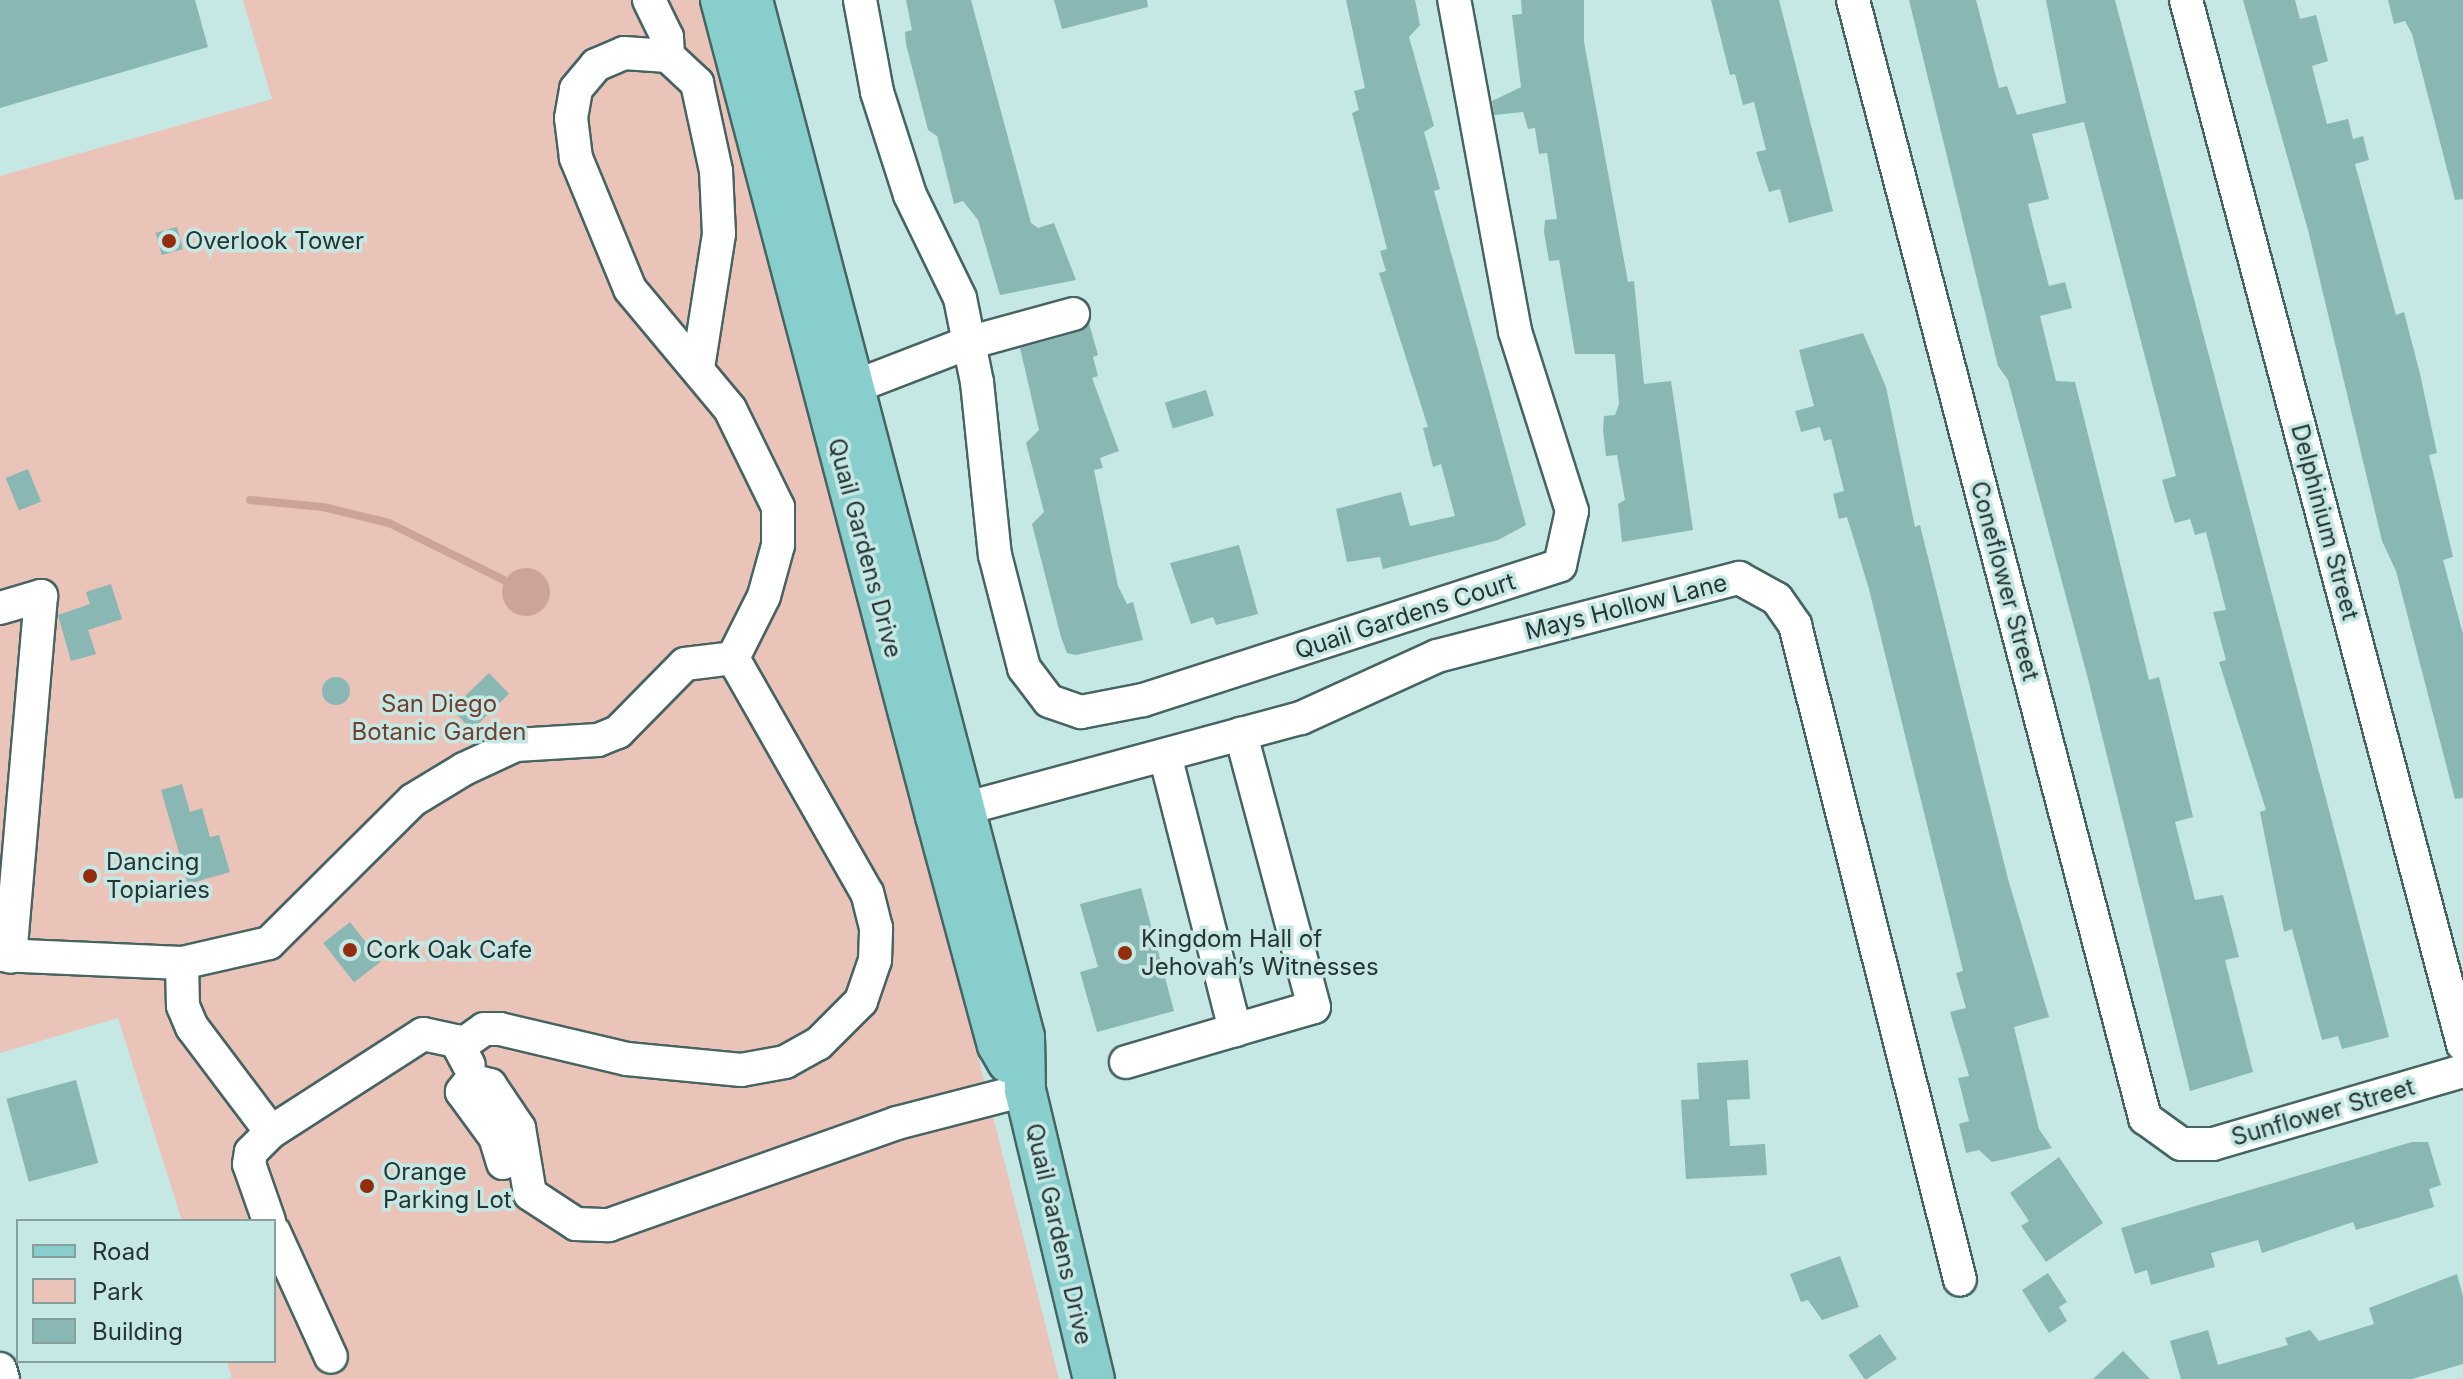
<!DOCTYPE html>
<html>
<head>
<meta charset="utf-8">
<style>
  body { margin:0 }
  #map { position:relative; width:2463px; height:1379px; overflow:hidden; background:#c6e8e5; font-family:Inter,sans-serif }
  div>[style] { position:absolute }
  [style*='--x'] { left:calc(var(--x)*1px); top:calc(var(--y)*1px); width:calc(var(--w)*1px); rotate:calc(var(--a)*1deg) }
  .green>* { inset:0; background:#eac3b9 }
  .water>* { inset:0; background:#cca499 }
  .round { border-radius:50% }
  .stream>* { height:8px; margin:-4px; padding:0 4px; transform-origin:4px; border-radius:4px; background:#cca499 }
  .building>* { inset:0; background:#88b7b4; transform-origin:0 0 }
  .roads { filter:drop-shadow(2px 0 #466462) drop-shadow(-2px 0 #466462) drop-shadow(0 2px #466462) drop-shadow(0 -2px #466462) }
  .minor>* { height:32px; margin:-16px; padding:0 16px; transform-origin:16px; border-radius:16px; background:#fff }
  .major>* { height:40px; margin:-20px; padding:0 20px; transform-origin:20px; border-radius:20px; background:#87cecc }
  .dots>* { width:22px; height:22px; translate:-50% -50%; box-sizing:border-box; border:4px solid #c6e8e5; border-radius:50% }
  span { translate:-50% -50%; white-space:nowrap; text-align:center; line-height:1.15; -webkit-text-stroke:7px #c6e8e5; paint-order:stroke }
  .poi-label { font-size:24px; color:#273434 }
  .left { translate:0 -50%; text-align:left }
  .street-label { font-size:24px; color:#273434 }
  .park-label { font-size:24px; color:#743e2f }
  .legend { position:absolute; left:16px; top:1219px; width:260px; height:144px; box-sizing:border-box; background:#c6e8e5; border:2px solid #86a09e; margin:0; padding:10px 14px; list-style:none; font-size:24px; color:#273434 }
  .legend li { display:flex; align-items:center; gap:16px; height:40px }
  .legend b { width:40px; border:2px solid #86a09e }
</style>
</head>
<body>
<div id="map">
  <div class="green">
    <i style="clip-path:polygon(243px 0,701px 0,854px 563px,1059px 1379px,232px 1379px,227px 1361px,274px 1361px,274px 1221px,182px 1221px,118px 1018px,0 1053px,0 176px,272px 99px)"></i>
  </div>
  <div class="water">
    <i class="round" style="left:502px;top:568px;width:48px;height:48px"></i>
  </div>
  <div class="stream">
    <i style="--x:250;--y:500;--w:73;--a:5.5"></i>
    <i style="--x:323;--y:507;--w:68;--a:13.6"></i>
    <i style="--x:389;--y:523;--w:133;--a:26.4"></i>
  </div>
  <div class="building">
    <i style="clip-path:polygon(0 0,195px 0,208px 47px,0 108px)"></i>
    <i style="clip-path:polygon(906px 0,971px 0,1031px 223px,1038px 228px,1054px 223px,1076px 280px,1000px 295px,978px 220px,963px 201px,954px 204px,937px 136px,928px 130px,906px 44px,905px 32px,912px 30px)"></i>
    <i style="clip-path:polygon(1054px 0,1147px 0,1148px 7px,1062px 29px)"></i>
    <i style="clip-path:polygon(1346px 0,1415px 0,1420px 25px,1409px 37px,1434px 126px,1424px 132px,1440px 189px,1434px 191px,1526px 525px,1498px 540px,1383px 569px,1380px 557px,1347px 562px,1336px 509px,1401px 492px,1410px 526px,1455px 516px,1441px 464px,1433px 467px,1423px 428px,1428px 427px,1379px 273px,1386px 271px,1380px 251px,1387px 249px,1352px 113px,1359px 110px,1354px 91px,1365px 88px)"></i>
    <i style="clip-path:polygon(1521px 0,1584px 0,1584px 42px,1628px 282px,1634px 281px,1644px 384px,1671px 381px,1693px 530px,1622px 542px,1618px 504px,1625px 500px,1617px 455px,1606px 456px,1603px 430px,1604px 416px,1615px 415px,1619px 404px,1615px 354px,1575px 354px,1559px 260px,1549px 261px,1544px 232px,1545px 220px,1557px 219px,1547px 153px,1539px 154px,1535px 128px,1528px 129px,1523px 112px,1494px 115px,1492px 101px,1521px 87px,1512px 15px,1522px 14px)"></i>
    <i style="clip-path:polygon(1711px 0,1779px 0,1833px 211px,1789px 223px,1780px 189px,1769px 192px,1756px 152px,1766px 150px,1754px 102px,1743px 105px,1735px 74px,1730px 75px)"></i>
    <i style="clip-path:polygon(1909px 0,1976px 0,1999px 88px,2007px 86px,2017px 115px,2066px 103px,2046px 0,2115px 0,2389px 1037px,2342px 1049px,2338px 1036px,2322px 1040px,2292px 929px,2284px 932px,2260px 812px,2266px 810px,2219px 662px,2226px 660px,2213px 612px,2226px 610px,2206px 532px,2195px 535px,2190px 519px,2175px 523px,2169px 505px,2162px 480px,2176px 476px,2084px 122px,2032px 134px,2049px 199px,2028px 204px,2033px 225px,2049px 286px,2065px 282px,2072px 308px,2040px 316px,2056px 381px,2075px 382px,2149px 680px,2159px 677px,2193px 817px,2175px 822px,2195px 900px,2223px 895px,2239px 957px,2225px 960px,2253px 1072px,2190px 1091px,2088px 679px,2008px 380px,1998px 366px)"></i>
    <i style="clip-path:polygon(2243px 0,2295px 0,2300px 19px,2316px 15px,2328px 61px,2312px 66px,2327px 124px,2348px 119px,2353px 139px,2363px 136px,2369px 160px,2355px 164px,2396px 315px,2404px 312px,2420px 374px,2437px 453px,2429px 455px,2453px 557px,2443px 560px,2463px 634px,2463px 798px,2455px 799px,2396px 571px,2382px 541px,2308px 230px)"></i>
    <i style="clip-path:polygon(2388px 0,2463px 0,2463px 199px,2455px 200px,2412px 34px,2405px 21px,2394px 24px)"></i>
    <i style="left:177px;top:227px;width:23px;height:22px;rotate:75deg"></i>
    <i style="clip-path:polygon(1089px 323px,1098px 355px,1093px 357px,1098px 376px,1092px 378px,1119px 451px,1100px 458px,1103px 468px,1094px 470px,1118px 586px,1127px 604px,1133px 602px,1143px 640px,1076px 655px,1067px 653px,1061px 637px,1032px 524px,1044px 512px,1026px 443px,1039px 430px,1020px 348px,1078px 332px)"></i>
    <i style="clip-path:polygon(1863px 333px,1886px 387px,1915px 527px,1920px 525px,2008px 879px,2049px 1017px,2014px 1027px,2039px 1129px,2052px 1148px,1992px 1162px,1979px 1150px,1966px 1153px,1959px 1124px,1969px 1121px,1958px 1078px,1969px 1076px,1950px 1012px,1966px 1008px,1956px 973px,1963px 971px,1869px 589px,1847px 517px,1839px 519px,1833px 494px,1844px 491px,1831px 439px,1824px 441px,1820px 427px,1801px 432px,1795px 411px,1814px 406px,1799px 350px)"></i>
    <i style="left:1206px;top:390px;width:27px;height:43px;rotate:73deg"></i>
    <i style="left:28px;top:469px;width:35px;height:24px;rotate:68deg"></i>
    <i style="clip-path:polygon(1239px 545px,1258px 614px,1216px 625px,1213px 617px,1191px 624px,1170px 563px)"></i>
    <i style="clip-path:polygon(111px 584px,122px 619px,88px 630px,96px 654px,71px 661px,58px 615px,90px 604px,86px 592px)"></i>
    <i style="left:489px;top:673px;width:29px;height:52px;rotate:46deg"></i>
    <i class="round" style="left:322px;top:677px;width:28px;height:28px"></i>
    <i style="clip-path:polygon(182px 784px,190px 812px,202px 808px,210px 837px,219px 835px,230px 872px,188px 884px,161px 790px)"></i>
    <i style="clip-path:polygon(1141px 888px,1174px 1011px,1097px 1032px,1080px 972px,1098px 967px,1080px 904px)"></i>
    <i style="left:350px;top:922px;width:50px;height:34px;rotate:52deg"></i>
    <i style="clip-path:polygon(1748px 1060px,1750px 1099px,1727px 1100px,1730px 1146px,1765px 1144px,1767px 1175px,1686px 1179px,1681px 1100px,1699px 1099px,1697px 1063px)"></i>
    <i style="left:76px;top:1080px;width:86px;height:72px;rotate:75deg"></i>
    <i style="clip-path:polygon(2412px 1142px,2428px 1142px,2441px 1185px,2429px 1189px,2434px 1207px,2356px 1230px,2353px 1222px,2262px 1253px,2258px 1240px,2211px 1253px,2215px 1267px,2151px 1285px,2147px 1270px,2135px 1274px,2121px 1228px)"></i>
    <i style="clip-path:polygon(2059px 1157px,2103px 1223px,2046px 1262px,2021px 1226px,2029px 1221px,2010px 1193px)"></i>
    <i style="clip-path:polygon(1840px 1256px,1859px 1307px,1822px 1320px,1808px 1300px,1801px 1302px,1790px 1274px)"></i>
    <i style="clip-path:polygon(2048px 1273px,2067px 1302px,2059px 1307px,2067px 1321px,2049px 1333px,2022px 1290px)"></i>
    <i style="clip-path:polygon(2457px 1274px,2463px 1296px,2463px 1364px,2412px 1379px,2181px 1379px,2170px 1341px,2208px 1330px,2218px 1365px,2288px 1345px,2285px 1338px,2310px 1330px,2319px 1341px,2374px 1324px,2369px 1308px)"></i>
    <i style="left:1880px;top:1334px;width:30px;height:38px;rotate:56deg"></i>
    <i style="clip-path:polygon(2123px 1351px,2150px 1379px,2093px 1379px)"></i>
  </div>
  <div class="roads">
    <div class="minor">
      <i style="--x:649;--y:0;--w:41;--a:64.1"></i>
      <i style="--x:667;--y:37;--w:19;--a:87"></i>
      <i style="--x:860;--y:0;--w:94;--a:79.5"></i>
      <i style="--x:877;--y:92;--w:108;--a:72.2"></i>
      <i style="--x:910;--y:195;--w:114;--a:64.1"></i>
      <i style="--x:960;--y:298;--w:86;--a:78.6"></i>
      <i style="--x:977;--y:382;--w:174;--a:84.1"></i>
      <i style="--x:995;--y:555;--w:117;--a:75.6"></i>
      <i style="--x:1024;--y:668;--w:41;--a:52.9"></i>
      <i style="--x:1049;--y:701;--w:34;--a:19"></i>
      <i style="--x:1081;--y:712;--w:63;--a:-11"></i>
      <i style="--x:1143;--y:700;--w:438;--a:-17.9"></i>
      <i style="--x:1560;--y:565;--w:55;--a:-77.5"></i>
      <i style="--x:1572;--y:511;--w:189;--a:-107.6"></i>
      <i style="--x:1515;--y:331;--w:337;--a:-100.4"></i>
      <i style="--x:1853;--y:0;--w:1156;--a:75.36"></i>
      <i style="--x:2145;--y:1118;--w:44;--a:35.8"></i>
      <i style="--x:2181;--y:1144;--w:32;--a:0"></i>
      <i style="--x:2213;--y:1144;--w:260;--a:-16.3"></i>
      <i style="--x:2186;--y:0;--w:1081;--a:75.15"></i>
      <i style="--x:833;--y:395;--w:145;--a:-21.1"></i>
      <i style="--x:968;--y:343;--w:109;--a:-15.4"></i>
      <i style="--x:0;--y:608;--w:43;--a:-16.3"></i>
      <i style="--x:41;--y:596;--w:362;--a:94.9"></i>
      <i style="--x:1165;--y:755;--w:284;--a:75.7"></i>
      <i style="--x:1235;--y:1030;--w:82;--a:-16.2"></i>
      <i style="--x:1314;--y:1007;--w:283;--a:-105"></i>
      <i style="--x:941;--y:815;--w:373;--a:-15.1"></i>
      <i style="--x:1301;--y:718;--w:149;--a:-24.5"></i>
      <i style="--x:1437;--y:656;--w:312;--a:-14.5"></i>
      <i style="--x:1739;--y:578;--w:43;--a:28.9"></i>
      <i style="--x:1777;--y:599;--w:32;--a:55"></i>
      <i style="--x:1795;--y:625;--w:675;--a:75.86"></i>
      <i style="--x:0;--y:955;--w:182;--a:2.5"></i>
      <i style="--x:182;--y:963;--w:89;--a:-12.9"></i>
      <i style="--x:269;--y:943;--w:203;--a:-44.8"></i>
      <i style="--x:413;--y:800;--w:60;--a:-31.3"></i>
      <i style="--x:464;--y:769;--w:57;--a:-24.8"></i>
      <i style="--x:516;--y:745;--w:82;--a:-3.5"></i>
      <i style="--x:598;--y:740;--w:22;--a:-22"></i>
      <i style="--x:618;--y:732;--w:95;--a:-45.4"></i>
      <i style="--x:685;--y:664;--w:48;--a:-7.1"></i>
      <i style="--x:733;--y:658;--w:69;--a:-63.4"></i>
      <i style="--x:764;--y:596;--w:53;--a:-74.6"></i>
      <i style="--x:778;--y:545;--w:38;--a:-90"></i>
      <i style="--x:778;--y:507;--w:109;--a:-116.1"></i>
      <i style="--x:730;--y:409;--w:156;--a:-129.8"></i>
      <i style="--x:630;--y:289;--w:142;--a:-112.4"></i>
      <i style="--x:576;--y:158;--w:40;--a:-97.1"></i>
      <i style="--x:571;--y:118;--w:29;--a:-80"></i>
      <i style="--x:576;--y:89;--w:31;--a:-50"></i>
      <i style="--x:596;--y:65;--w:30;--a:-23"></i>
      <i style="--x:624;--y:53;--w:44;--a:3.9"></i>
      <i style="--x:668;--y:56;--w:40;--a:43"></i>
      <i style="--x:697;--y:83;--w:90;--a:77.8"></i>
      <i style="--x:716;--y:171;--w:63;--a:87.3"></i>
      <i style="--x:719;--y:234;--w:136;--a:98.9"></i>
      <i style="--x:182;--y:963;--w:43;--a:88.7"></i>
      <i style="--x:183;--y:1006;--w:23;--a:67"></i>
      <i style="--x:192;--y:1027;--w:131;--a:53"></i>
      <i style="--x:460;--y:1046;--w:29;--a:-35"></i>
      <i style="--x:484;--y:1029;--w:16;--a:0"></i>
      <i style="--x:500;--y:1029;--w:130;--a:13.3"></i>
      <i style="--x:627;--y:1059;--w:115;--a:5.5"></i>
      <i style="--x:741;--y:1070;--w:45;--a:-10.3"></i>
      <i style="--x:785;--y:1062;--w:38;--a:-29"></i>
      <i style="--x:818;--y:1044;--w:61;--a:-45"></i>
      <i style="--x:861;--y:1001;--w:43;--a:-71.1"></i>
      <i style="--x:875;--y:960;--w:32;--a:-88"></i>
      <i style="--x:876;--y:928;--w:36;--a:-104"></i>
      <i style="--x:867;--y:893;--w:271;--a:-119.7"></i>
      <i style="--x:1126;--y:1062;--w:114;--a:-16.4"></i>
      <i style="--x:503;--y:1163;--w:27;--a:-107"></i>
      <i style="--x:495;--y:1137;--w:56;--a:-126.3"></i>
      <i style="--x:462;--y:1092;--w:15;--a:-53"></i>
      <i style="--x:471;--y:1080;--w:20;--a:15"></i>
      <i style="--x:490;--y:1085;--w:52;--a:56"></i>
      <i style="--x:519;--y:1128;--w:67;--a:80.5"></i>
      <i style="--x:530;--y:1194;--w:55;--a:33.1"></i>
      <i style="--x:576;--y:1224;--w:33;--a:2"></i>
      <i style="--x:609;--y:1225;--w:306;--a:-19.5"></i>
      <i style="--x:897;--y:1123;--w:132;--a:-14.5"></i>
      <i style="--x:269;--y:1221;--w:60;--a:-109.3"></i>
      <i style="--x:249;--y:1164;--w:12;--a:-81"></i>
      <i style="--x:251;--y:1152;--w:28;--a:-45"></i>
      <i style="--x:271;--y:1132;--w:181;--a:-32.8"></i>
      <i style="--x:423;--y:1034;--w:34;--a:12"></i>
      <i style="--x:456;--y:1041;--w:27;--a:62"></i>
      <i style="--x:274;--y:1232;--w:137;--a:65.5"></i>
      <i style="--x:0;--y:1369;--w:10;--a:73"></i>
    </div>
    <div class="major">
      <i style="--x:721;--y:0;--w:844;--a:75.24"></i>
      <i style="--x:936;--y:816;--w:237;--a:74.9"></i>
      <i style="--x:998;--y:1045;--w:20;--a:60"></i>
      <i style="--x:752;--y:0;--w:1072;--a:75.3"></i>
      <i style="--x:1024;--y:1037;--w:53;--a:88.9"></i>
      <i style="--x:1025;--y:1090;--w:297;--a:76.6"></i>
    </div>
  </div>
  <div class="dots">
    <i style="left:169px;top:241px;background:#942d0e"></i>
    <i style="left:90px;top:876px;background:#942d0e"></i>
    <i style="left:350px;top:950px;background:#942d0e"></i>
    <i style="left:1125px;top:953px;background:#942d0e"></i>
    <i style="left:367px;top:1186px;background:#942d0e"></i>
  </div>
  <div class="poi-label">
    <span class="left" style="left:185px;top:241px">Overlook Tower</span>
    <span class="left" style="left:106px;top:876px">Dancing<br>Topiaries</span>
    <span class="left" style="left:1141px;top:953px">Kingdom Hall of<br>Jehovah’s Witnesses</span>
    <span class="left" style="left:366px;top:950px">Cork Oak Cafe</span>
    <span class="left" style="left:383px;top:1186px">Orange<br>Parking Lot</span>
  </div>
  <div class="street-label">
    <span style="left:2325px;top:522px;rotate:75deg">Delphinium Street</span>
    <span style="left:865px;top:548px;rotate:75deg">Quail Gardens Drive</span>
    <span style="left:2005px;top:581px;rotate:75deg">Coneflower Street</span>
    <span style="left:1626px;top:607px;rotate:-14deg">Mays Hollow Lane</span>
    <span style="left:1405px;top:616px;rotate:-18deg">Quail Gardens Court</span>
    <span style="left:2323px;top:1112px;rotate:-16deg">Sunflower Street</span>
    <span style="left:1059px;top:1234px;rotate:77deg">Quail Gardens Drive</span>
  </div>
  <div class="park-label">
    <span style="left:439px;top:718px">San Diego<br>Botanic Garden</span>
  </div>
  <ul class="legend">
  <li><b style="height:10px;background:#87cecc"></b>Road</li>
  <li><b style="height:22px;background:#eac3b9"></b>Park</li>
  <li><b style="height:22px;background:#88b7b4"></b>Building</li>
  </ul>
</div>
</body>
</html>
